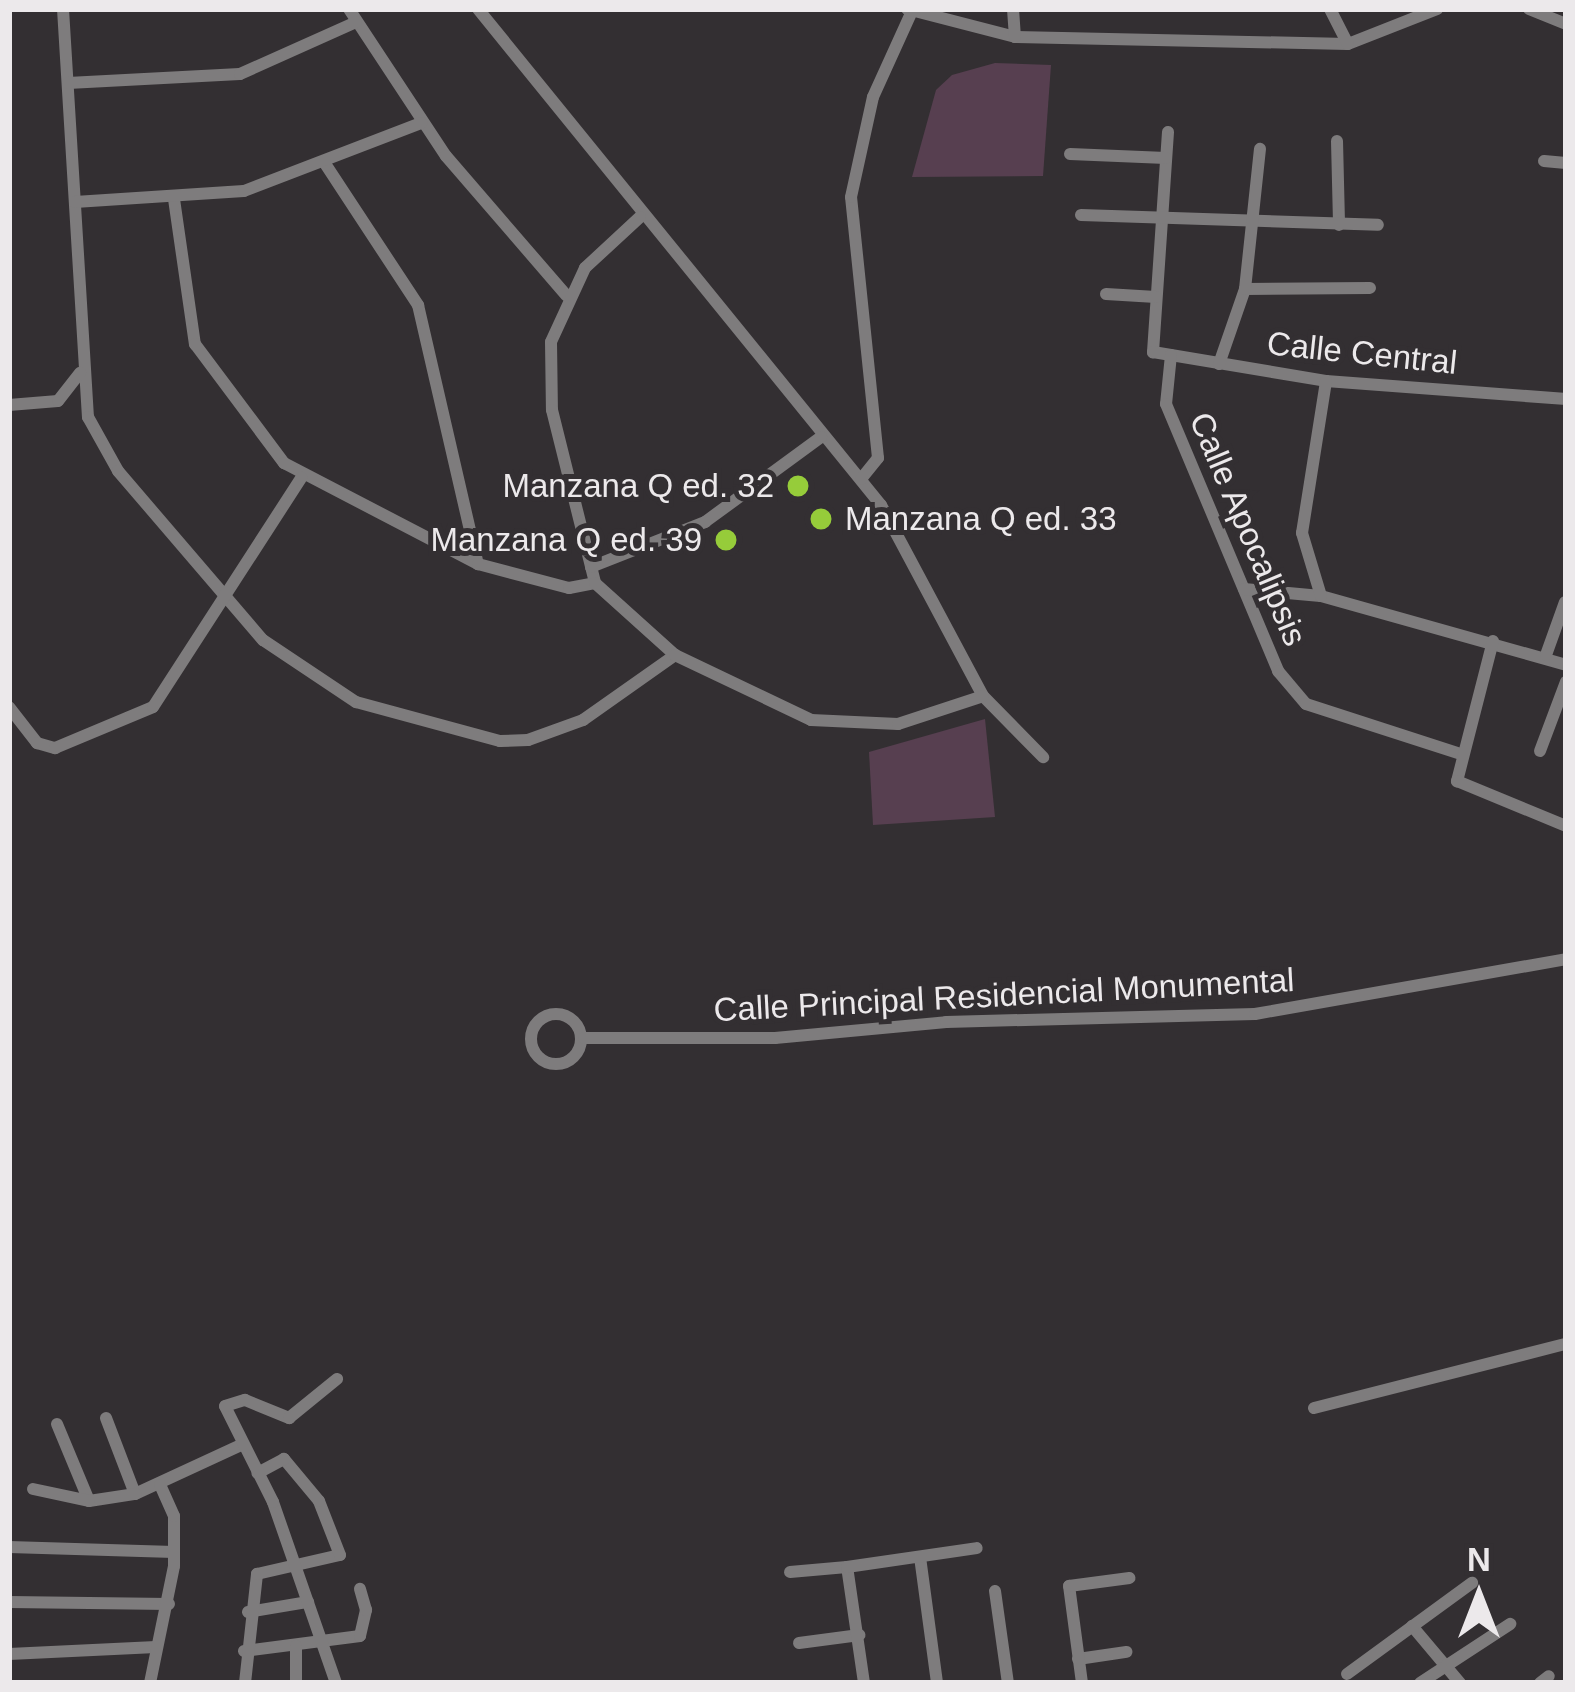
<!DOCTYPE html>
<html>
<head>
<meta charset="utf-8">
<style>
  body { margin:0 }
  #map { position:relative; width:1575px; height:1692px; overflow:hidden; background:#332f32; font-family:Helvetica,sans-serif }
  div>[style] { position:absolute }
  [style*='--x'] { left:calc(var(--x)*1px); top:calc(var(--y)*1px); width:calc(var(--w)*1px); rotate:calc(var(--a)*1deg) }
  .green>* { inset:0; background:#573f50 }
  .minor>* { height:12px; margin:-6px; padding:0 6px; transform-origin:6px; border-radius:6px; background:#7e7c7d }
  .minor>.ring { margin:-6px; padding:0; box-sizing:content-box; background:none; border:12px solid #7e7c7d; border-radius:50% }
  .dots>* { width:33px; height:33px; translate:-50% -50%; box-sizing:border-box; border:6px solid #332f32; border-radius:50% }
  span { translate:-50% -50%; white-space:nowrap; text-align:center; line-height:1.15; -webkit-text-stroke:10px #332f32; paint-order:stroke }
  .street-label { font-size:33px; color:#ece9eb }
  .poi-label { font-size:33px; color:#ece9eb }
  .right { translate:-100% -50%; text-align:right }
  .left { translate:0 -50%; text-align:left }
  .frame { position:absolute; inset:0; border:12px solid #ece9eb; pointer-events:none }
  .north { position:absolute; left:1419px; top:1536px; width:120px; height:120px; -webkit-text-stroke:9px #332f32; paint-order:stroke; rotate:0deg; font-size:33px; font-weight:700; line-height:48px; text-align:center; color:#ece9eb }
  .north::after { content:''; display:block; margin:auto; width:42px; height:54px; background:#ece9eb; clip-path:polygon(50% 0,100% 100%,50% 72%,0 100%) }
</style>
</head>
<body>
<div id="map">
  <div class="green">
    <i style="clip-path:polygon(995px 63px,1051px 65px,1043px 176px,912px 177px,936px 90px,952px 75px)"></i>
    <i style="clip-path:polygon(985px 719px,995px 817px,873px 825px,869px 752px)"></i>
  </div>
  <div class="minor">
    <i style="--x:63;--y:9;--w:409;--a:86.5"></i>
    <i style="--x:88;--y:417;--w:62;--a:60.9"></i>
    <i style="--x:118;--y:471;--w:223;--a:49.4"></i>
    <i style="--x:263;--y:640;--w:112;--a:33.7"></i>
    <i style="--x:356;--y:702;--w:149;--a:15.2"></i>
    <i style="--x:500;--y:741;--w:28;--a:-2"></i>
    <i style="--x:528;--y:740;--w:59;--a:-20"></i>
    <i style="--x:583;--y:720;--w:113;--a:-35.2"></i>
    <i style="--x:349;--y:9;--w:176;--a:56.6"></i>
    <i style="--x:446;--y:156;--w:184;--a:49.2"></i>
    <i style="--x:478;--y:9;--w:639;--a:50.91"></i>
    <i style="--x:881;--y:505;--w:217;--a:61.9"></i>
    <i style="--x:983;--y:696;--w:86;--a:45.5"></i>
    <i style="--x:907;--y:9;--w:112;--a:14.5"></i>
    <i style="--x:1015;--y:37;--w:333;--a:1.2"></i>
    <i style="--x:1348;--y:44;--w:96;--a:-21.5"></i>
    <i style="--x:1013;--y:9;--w:28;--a:86"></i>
    <i style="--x:1330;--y:9;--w:39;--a:63"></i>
    <i style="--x:1529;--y:9;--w:40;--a:22"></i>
    <i style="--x:68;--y:83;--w:172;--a:-3"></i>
    <i style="--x:240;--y:74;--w:127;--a:-24.1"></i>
    <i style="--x:1168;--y:132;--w:221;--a:93.9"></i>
    <i style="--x:1153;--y:352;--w:175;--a:9.5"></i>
    <i style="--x:1326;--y:381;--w:241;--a:4.3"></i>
    <i style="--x:1337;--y:141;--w:84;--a:88.6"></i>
    <i style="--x:1070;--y:154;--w:96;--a:2.4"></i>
    <i style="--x:1544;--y:161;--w:22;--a:5"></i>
    <i style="--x:326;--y:165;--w:168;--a:56.7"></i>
    <i style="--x:418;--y:305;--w:266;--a:77"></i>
    <i style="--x:174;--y:199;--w:147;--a:81.8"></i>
    <i style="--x:195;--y:344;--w:149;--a:53.2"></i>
    <i style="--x:284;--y:463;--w:219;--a:27.5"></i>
    <i style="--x:478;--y:564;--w:94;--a:14.8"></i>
    <i style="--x:569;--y:588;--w:26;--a:-11"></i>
    <i style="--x:75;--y:202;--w:169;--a:-3.7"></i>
    <i style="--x:244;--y:191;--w:190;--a:-21"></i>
    <i style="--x:1081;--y:215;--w:297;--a:1.9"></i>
    <i style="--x:640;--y:217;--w:75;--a:137.2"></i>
    <i style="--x:585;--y:268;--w:81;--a:114.7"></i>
    <i style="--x:551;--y:342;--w:68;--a:89.2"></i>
    <i style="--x:552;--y:410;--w:178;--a:76"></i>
    <i style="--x:595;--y:583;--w:108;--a:42"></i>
    <i style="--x:675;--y:655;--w:151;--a:25.5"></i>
    <i style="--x:811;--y:720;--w:87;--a:2.6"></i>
    <i style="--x:898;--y:724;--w:89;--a:-18.2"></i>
    <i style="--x:1245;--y:289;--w:125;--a:-0.5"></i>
    <i style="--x:1106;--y:294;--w:50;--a:3.4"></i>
    <i style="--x:1171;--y:355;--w:49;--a:95.8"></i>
    <i style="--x:1166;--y:404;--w:290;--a:67.2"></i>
    <i style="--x:1278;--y:671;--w:43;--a:49.7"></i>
    <i style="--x:1306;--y:704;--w:163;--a:17.9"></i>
    <i style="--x:1219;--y:364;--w:79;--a:-70.9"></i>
    <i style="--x:1245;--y:289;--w:141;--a:-83.9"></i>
    <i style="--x:9;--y:405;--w:49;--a:-4.7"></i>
    <i style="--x:58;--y:401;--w:36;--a:-52"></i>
    <i style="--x:861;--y:479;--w:27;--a:-51"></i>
    <i style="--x:878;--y:458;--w:262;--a:-95.9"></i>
    <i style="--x:851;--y:197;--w:102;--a:-77.6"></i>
    <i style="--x:873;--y:97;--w:97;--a:-65.6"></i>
    <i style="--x:591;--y:567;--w:123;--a:-21.5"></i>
    <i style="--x:705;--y:522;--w:144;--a:-36.2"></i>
    <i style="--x:1244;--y:589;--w:77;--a:5.2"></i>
    <i style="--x:1321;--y:596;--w:255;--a:15.7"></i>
    <i style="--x:1321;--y:596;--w:66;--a:-106.8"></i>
    <i style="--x:1302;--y:533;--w:154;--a:-81"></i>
    <i style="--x:1493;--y:641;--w:145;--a:104.4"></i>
    <i style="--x:1457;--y:781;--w:118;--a:22.4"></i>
    <i style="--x:1546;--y:655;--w:56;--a:-70.3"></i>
    <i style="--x:9;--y:707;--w:46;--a:52.1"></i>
    <i style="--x:37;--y:743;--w:19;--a:16"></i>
    <i style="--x:55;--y:748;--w:106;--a:-22.7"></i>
    <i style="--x:153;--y:707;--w:273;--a:-57.1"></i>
    <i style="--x:1540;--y:751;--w:74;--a:-69.4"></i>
    <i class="ring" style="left:531px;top:1014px;width:38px;height:38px"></i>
    <i style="--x:584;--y:1038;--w:191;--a:0"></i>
    <i style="--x:775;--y:1038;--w:172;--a:-5.3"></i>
    <i style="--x:946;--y:1022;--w:309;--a:-1.5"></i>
    <i style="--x:1255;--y:1014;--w:316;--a:-10"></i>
    <i style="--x:1314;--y:1408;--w:260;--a:-14.3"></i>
    <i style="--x:106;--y:1418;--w:81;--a:69.1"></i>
    <i style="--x:135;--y:1494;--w:115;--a:-24.8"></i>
    <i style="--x:57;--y:1424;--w:83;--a:67.4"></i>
    <i style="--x:89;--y:1501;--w:47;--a:-8.7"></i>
    <i style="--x:33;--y:1489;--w:57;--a:12.1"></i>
    <i style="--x:9;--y:1547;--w:165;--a:1.7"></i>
    <i style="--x:920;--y:1557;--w:127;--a:82.3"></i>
    <i style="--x:790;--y:1572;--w:57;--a:-5"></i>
    <i style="--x:995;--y:1591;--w:93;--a:82"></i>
    <i style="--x:9;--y:1602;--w:160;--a:0.7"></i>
    <i style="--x:248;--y:1612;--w:61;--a:-9.5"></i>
    <i style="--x:1412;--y:1626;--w:75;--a:49.9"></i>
    <i style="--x:799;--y:1643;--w:61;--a:-7.6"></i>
    <i style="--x:244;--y:1651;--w:117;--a:-7.4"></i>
    <i style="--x:360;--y:1636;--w:27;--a:-77"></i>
    <i style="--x:366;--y:1610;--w:22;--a:-106"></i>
    <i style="--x:9;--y:1654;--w:147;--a:-2.7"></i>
    <i style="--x:1078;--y:1659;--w:49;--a:-8.3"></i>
    <i style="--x:1347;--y:1674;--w:155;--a:-36.1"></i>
    <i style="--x:150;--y:1683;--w:119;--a:-78.4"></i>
    <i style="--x:174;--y:1566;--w:50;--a:-90"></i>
    <i style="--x:174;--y:1516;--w:34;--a:-114"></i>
    <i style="--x:245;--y:1683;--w:110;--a:-83.7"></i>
    <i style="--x:257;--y:1574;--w:85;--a:-12.9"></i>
    <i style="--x:340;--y:1555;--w:58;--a:-111.3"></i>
    <i style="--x:319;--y:1501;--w:55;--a:-129.8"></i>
    <i style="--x:284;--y:1459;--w:30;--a:152"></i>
    <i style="--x:296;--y:1683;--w:37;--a:-90"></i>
    <i style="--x:336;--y:1683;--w:192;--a:-109.2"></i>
    <i style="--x:273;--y:1502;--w:107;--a:-116.6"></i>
    <i style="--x:225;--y:1406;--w:21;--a:-17"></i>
    <i style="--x:245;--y:1400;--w:48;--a:22.2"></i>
    <i style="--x:289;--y:1418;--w:62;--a:-39.1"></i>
    <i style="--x:864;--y:1683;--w:117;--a:-98.3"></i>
    <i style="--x:847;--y:1567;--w:131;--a:-8.3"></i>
    <i style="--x:1082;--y:1683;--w:98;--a:-97.6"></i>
    <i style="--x:1069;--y:1586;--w:61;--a:-7.6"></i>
    <i style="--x:1420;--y:1683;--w:108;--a:-33.2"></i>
    <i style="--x:1540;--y:1683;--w:11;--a:-38"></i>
  </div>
  <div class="dots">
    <i style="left:798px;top:486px;background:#96cc3a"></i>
    <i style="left:821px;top:519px;background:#96cc3a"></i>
    <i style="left:726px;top:540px;background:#96cc3a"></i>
  </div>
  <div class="street-label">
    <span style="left:1362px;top:353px;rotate:6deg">Calle Central</span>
    <span style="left:1248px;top:529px;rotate:67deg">Calle Apocalipsis</span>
    <span style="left:1004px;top:995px;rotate:-3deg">Calle Principal Residencial Monumental</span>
  </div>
  <div class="poi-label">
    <span class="right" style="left:774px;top:486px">Manzana Q ed. 32</span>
    <span class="left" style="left:845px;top:519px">Manzana Q ed. 33</span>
    <span class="right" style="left:702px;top:540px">Manzana Q ed. 39</span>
  </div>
  <div class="frame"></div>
  <div class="north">N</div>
</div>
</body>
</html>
